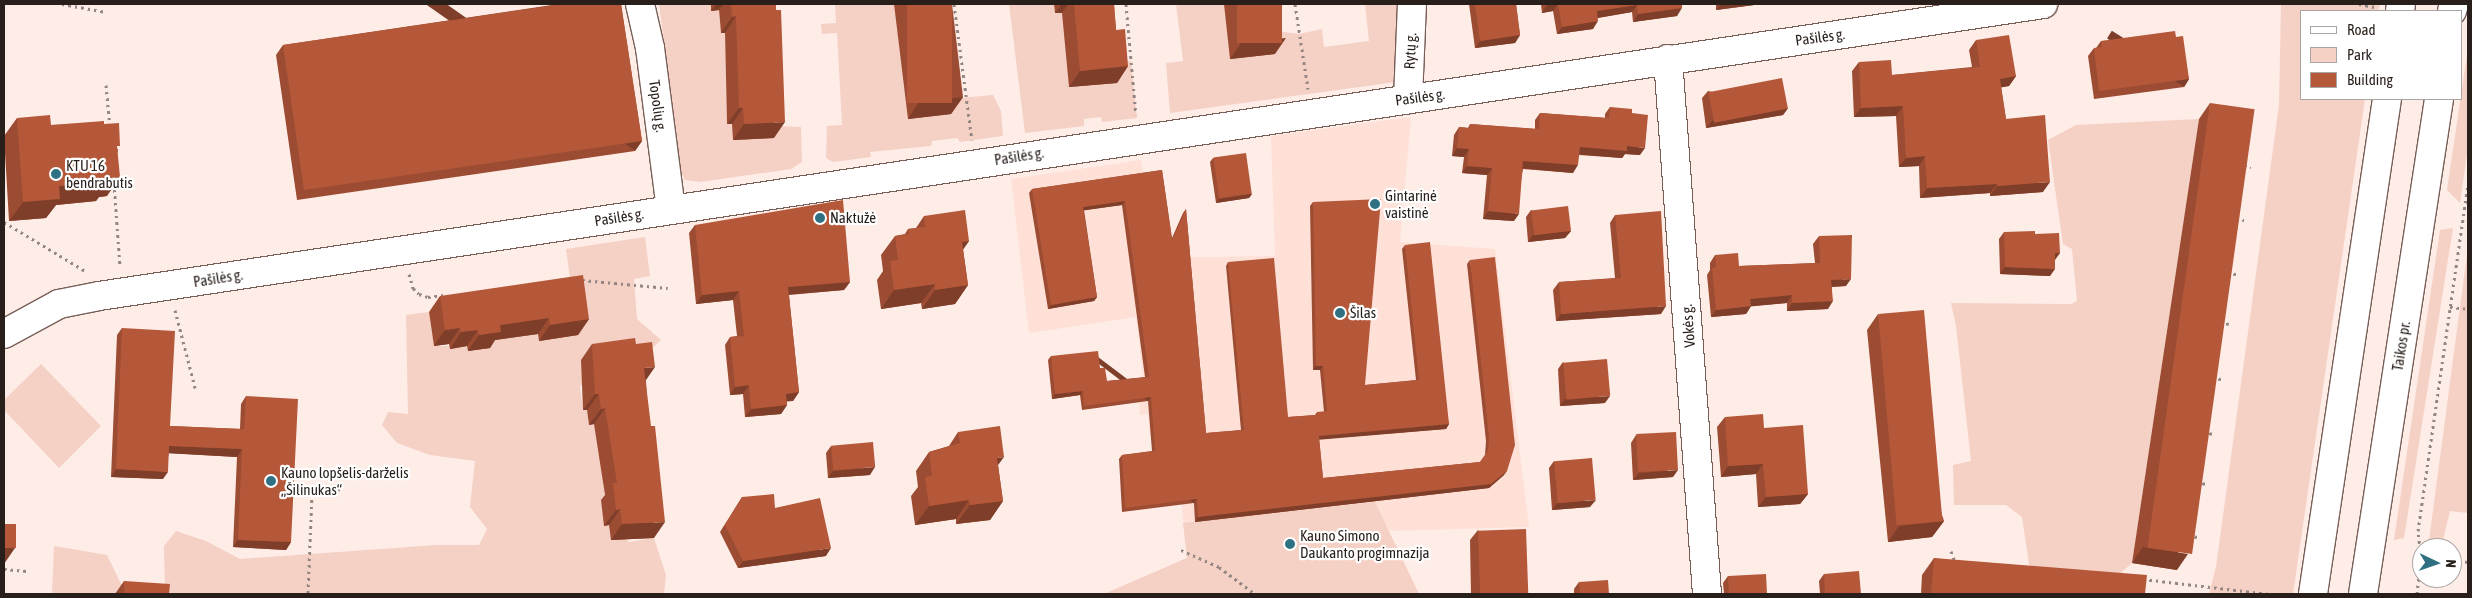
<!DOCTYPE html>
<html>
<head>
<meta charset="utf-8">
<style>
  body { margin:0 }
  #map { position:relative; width:2472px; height:598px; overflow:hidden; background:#feece7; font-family:"Asap Condensed",sans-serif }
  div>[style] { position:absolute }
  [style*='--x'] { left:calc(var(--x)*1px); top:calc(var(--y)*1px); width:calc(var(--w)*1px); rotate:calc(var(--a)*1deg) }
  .built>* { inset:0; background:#fee0d7 }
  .green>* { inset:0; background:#f5d0c4 }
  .path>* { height:3px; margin-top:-1.5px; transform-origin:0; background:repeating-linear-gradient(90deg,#948682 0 2.5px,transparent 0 6.5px) }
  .roads { filter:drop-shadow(1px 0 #775e57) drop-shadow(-1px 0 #775e57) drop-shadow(0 1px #775e57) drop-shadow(0 -1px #775e57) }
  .minor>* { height:28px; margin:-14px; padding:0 14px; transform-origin:14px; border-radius:14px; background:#fff }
  .major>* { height:28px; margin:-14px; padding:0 14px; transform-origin:14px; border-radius:14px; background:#fff }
  .wall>* { inset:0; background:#9c4c32 }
  .shaded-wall>* { inset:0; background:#7f3e29; transform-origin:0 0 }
  .building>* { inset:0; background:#b5583a; transform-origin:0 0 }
  .dots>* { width:14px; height:14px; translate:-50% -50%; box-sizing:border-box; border:2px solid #fff; border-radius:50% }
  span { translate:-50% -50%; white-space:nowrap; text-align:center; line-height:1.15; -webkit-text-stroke:4.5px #fff; paint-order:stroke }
  .street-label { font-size:15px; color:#281e1a }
  .poi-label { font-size:15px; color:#281e1a }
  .left { translate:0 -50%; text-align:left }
  .frame { position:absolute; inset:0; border:5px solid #281e1a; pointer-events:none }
  .legend { position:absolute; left:2300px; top:10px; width:162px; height:90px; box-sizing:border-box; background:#fff; border:1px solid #a9a5a3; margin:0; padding:6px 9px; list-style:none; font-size:15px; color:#281e1a }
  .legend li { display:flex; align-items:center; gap:10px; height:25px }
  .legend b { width:25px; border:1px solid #a9a5a3 }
  .north { position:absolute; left:2412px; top:538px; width:50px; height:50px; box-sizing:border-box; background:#fff; border:1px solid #a9a5a3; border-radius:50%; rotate:93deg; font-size:14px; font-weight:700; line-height:20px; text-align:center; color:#281e1a }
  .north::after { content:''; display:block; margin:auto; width:18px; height:22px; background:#2f7083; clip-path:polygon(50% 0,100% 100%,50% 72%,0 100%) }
</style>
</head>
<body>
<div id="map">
  <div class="built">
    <i style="clip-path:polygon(1411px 117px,1400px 242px,1495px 249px,1529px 527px,1388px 531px,1419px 594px,1104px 594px,1187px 558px,1175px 435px,1150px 436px,1148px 414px,1140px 415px,1137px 387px,1144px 384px,1136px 317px,1029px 333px,1011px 179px,1141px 160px,1156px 258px,1275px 256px,1271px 136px)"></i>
  </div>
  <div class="green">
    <i style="clip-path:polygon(659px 4px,711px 4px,711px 10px,719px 10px,721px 33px,725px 33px,727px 124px,801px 127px,802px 162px,791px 169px,700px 182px,685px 180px,681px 172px)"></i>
    <i style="clip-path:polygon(835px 4px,894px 4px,950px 99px,993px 95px,1001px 111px,1003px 136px,960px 142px,957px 138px,932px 141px,931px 146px,870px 152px,871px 157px,833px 162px,826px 158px,827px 126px,842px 125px,837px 33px,822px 34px,821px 24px,836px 23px)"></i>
    <i style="clip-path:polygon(1009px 4px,1054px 4px,1055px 13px,1062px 13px,1115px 63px,1131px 61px,1137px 118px,1102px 122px,1101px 117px,1084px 119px,1084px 126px,1025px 133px)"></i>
    <i style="clip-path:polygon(1176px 4px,1224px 4px,1277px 31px,1299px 34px,1322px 29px,1324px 47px,1369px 41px,1365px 4px,1401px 4px,1396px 82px,1170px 113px,1166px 63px,1183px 61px)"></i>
    <i style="clip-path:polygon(2281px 4px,2380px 4px,2378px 11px,2301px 11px,2301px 99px,2365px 99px,2293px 594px,2209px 594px,2216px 567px,2279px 105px)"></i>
    <i style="clip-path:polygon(2468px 48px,2468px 147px,2460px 203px,2447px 190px)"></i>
    <i style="clip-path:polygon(2199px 119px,2132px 563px,2116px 577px,2030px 571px,2022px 517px,2006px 505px,1954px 505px,1953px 465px,1971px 461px,1956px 326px,1951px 303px,2071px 304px,2077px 301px,2072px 249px,2063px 244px,2048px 140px,2076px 125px)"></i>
    <i style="clip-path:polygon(2453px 228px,2404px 538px,2394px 540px,2440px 230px)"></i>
    <i style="clip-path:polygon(645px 237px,650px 276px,634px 279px,637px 319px,661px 340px,641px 358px,580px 386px,583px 410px,587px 410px,589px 425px,594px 424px,599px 447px,605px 499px,605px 526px,609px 525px,629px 542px,654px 538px,666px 575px,664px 594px,52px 594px,54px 546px,107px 555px,121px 584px,165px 591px,164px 546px,176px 531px,206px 541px,240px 559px,437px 545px,479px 545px,487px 529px,470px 507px,475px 461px,430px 455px,397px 443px,382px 425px,388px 412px,408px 414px,406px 315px,429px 312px,434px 346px,467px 346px,468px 351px,489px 341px,538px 334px,539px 341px,577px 330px,566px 249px)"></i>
    <i style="clip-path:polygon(2468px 247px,2468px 513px,2450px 511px,2441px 548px,2428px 548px)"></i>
    <i style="clip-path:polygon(41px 364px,101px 426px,59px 468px,4px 410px,4px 400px)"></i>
    <i style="clip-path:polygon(1375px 502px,1419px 594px,1104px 594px,1187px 558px,1183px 523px)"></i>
  </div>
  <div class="path">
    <i style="--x:62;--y:4;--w:45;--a:10.3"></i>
    <i style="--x:954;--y:4;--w:137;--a:82.5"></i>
    <i style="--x:1126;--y:4;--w:111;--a:84.9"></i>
    <i style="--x:1295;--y:4;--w:86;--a:81.3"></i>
    <i style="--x:2359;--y:4;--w:16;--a:11"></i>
    <i style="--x:106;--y:85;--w:42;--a:84.6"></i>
    <i style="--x:2244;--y:166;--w:7;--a:8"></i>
    <i style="--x:114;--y:183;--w:83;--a:85.9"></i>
    <i style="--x:2236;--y:219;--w:8;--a:7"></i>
    <i style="--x:4;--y:222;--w:97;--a:31.1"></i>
    <i style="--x:2227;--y:273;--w:9;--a:6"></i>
    <i style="--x:409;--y:274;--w:15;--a:74"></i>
    <i style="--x:413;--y:288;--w:8;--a:45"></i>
    <i style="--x:419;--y:294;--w:9;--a:18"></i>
    <i style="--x:428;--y:297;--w:16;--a:-7"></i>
    <i style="--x:582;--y:280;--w:86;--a:5.3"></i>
    <i style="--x:2450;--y:307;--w:18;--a:6"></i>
    <i style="--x:175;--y:310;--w:84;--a:75.5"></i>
    <i style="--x:2220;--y:322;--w:9;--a:13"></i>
    <i style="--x:2212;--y:378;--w:9;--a:6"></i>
    <i style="--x:2203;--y:432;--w:11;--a:10"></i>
    <i style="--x:2196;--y:482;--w:11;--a:10"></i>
    <i style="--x:2188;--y:536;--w:11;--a:5"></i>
    <i style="--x:1181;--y:550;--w:42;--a:24.1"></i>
    <i style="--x:1219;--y:567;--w:45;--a:36.9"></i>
    <i style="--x:1951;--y:551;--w:12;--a:70"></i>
    <i style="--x:2452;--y:560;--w:16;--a:7"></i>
    <i style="--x:4;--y:569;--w:23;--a:5"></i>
    <i style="--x:2143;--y:579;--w:127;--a:6.8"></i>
    <i style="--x:308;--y:593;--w:99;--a:-87.7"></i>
    <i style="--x:312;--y:494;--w:29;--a:-10"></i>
    <i style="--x:2417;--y:594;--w:38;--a:-84"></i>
    <i style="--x:2421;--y:556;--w:25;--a:-97"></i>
    <i style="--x:2418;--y:531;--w:350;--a:-81.8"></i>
  </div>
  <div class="roads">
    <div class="minor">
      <i style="--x:640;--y:4;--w:45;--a:77.2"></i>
      <i style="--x:650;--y:48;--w:162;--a:82.6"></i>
      <i style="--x:1668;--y:59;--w:536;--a:85.83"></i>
      <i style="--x:1408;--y:99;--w:95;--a:-87.6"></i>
      <i style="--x:4;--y:334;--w:63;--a:-28.6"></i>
      <i style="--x:59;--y:304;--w:41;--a:-11.3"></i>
      <i style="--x:99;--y:296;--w:1966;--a:-8.54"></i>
    </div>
    <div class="major">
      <i style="--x:2400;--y:11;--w:7;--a:-82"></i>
      <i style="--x:2452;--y:11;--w:7;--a:-74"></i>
      <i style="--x:2313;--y:594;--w:501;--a:-81.5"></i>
      <i style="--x:2363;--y:594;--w:501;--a:-81.27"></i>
    </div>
  </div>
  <div class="wall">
    <i style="clip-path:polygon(551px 4px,621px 4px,642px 141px,635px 151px,297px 200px,276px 55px,283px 45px,552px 5px)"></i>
    <i style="clip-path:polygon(711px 4px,776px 4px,774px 138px,733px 140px,732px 124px,727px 124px,725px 33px,721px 33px,719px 10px,711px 11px)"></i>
    <i style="clip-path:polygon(894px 4px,952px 4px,963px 97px,951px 114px,908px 119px)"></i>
    <i style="clip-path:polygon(1054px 4px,1114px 4px,1116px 30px,1128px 66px,1117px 83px,1069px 87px,1062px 13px,1055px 13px)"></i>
    <i style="clip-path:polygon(1224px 4px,1282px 4px,1275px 54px,1230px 59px)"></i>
    <i style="clip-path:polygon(1469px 4px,1516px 4px,1520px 35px,1515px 43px,1475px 48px)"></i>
    <i style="clip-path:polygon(1541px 4px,1682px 4px,1677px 16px,1633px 22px,1632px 12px,1598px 18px,1593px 29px,1557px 34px,1553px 11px,1542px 13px)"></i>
    <i style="clip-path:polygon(1716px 4px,1755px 4px,1754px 5px,1716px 10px)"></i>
    <i style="clip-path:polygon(2176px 37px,2189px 79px,2184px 87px,2094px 99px,2088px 56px,2094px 48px,2096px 48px,2101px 41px)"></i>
    <i style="clip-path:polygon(1976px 40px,2016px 76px,2009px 86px,2001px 87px,2006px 119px,2043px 192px,1990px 196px,1990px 193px,1920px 198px,1919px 166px,1899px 167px,1896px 116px,1854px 117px,1852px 71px,1859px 62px,1892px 75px,1972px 67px,1969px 50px)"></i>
    <i style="clip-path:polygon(1708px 91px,1788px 108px,1783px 115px,1706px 128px,1702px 98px)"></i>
    <i style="clip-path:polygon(2210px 103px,2177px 570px,2132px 563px,2199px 119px)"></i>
    <i style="clip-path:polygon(1610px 107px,1632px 113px,1640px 155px,1625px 154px,1622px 158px,1579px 155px,1573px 173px,1523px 169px,1514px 221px,1483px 219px,1487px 175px,1462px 173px,1464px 157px,1452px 156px,1454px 135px,1459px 127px,1468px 128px,1470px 124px,1535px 129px,1535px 120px,1540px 113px,1605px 118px,1605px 114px)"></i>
    <i style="clip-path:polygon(17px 118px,51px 125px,104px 124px,118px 150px,107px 196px,99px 197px,96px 201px,56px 205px,46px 218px,9px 221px,4px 136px)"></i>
    <i style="clip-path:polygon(1213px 158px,1252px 194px,1249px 198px,1216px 203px,1210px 162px)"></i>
    <i style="clip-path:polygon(1162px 170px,1172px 238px,1183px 213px,1186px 209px,1206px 433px,1241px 430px,1226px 266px,1228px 262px,1288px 417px,1315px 415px,1317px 412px,1324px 412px,1320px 370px,1313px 370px,1310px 206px,1313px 202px,1365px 385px,1416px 380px,1402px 249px,1405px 245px,1449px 424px,1446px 429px,1319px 439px,1323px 478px,1480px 462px,1485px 455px,1486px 441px,1467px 264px,1470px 260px,1504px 475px,1489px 488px,1195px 522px,1194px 503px,1122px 512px,1119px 459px,1122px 455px,1152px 451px,1148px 401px,1082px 410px,1080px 395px,1052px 399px,1048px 360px,1051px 356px,1100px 368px,1107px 381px,1145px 377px,1122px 205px,1084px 210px,1097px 297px,1094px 301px,1048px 309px,1029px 193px,1032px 189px)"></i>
    <i style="clip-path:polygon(1531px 210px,1571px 231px,1565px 238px,1528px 242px,1526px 217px)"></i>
    <i style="clip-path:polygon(1615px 215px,1661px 314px,1556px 321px,1553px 290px,1559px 282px,1615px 278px,1610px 223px)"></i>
    <i style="clip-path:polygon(924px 216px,969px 241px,963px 249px,968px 285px,955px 304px,922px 309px,921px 303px,881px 309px,877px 280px,883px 271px,881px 255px,895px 236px,905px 234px,908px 229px,916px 228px)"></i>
    <i style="clip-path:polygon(695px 225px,850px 282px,844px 290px,789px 295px,799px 392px,793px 401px,787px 401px,787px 405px,781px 414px,745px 417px,743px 394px,730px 395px,725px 345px,730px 337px,737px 336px,733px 300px,696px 304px,689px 233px)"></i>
    <i style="clip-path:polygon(2004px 232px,2035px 234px,2055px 260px,2050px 276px,2000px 274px,1999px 239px)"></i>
    <i style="clip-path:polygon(1819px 236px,1846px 286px,1832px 287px,1828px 309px,1787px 311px,1787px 303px,1751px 306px,1746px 314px,1711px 317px,1707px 275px,1710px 270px,1710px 263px,1715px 255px,1739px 266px,1815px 263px,1813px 244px)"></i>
    <i style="clip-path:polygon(440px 296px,589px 319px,578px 335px,539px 341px,538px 334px,495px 340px,490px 348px,468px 351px,467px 346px,450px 349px,449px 344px,434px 346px,429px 312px)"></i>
    <i style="clip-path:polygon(1878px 314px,1944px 521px,1932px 537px,1888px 542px,1867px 330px)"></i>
    <i style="clip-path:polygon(122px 328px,170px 426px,240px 429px,241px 404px,246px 396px,291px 542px,286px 550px,233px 547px,237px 457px,169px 453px,163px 479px,111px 477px,117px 335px)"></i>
    <i style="clip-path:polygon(592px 344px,646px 381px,654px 538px,611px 540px,609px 525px,604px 526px,601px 500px,605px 495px,594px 424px,589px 425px,587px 410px,583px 410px,581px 360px)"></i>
    <i style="clip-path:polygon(1563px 362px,1605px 403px,1560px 406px,1558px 369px)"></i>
    <i style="clip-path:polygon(1725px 417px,1764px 428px,1808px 494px,1800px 504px,1758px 507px,1756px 474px,1721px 477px,1717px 427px)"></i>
    <i style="clip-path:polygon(958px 432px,998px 465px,1003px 501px,990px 520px,956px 524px,956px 519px,915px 525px,911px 496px,918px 487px,916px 471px,929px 452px,949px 446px)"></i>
    <i style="clip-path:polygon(1636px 435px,1673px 477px,1633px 480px,1631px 443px)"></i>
    <i style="clip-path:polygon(831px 446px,870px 475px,828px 478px,826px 453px)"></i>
    <i style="clip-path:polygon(1554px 461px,1590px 507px,1552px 510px,1549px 468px)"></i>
    <i style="clip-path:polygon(742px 497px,775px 508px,826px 556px,738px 568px,720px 532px)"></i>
    <i style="clip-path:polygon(1478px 530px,1528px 594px,1471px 594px,1470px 540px)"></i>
    <i style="clip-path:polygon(1934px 558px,2145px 594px,1921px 594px,1922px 575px)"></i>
    <i style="clip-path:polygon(1824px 574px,1861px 594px,1820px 594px,1819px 581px)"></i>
    <i style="clip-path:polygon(1728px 576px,1767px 594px,1724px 594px,1723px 583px)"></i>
    <i style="clip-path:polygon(124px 581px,169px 594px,115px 594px)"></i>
    <i style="clip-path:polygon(1579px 582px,1609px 594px,1574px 594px,1574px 589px)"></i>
  </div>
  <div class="shaded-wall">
    <i style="clip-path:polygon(716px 4px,724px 4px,719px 10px,711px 11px)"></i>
    <i style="clip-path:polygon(1062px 4px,1068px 4px,1062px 13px,1055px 13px)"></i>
    <i style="clip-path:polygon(1558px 4px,1553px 11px,1542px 13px,1547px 5px)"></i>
    <i style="clip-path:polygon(1721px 4px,1755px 4px,1754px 5px,1716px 10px)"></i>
    <i style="clip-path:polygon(1637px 5px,1632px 12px,1591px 19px,1597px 11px)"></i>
    <i style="clip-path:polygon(1682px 8px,1677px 16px,1633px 22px,1638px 14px)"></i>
    <i style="clip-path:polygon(736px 16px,725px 33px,721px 33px,732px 17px)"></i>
    <i style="clip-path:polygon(1598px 21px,1593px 29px,1557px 34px,1562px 27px)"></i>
    <i style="clip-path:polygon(1520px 35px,1515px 43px,1475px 48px,1480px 41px)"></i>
    <i style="clip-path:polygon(1286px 38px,1275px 54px,1230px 59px,1241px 43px)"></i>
    <i style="clip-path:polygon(1128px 66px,1117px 83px,1069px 87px,1080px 71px)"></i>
    <i style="clip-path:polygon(2016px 76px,2009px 86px,1993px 89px,2000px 79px)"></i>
    <i style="left:2189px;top:79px;width:9px;height:91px;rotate:122deg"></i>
    <i style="clip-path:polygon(963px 97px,951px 114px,908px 119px,919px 102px)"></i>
    <i style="clip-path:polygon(1903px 106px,1896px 116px,1854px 117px,1861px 108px)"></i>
    <i style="clip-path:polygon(739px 108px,743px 108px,732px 124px,727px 124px)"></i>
    <i style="clip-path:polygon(1788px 108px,1783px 115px,1706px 128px,1712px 121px)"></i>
    <i style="clip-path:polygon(785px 122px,774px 138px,733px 140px,744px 124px)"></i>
    <i style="left:642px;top:141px;width:12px;height:342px;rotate:125deg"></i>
    <i style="clip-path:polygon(1627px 146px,1645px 148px,1640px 155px,1625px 154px,1622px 158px,1575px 154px,1580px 147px)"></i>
    <i style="clip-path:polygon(1457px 148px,1469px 149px,1464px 157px,1452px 156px)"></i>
    <i style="clip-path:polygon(1925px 156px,1919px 166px,1899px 167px,1906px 158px)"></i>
    <i style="clip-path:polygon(1523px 161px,1578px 165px,1573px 173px,1518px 168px)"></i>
    <i style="clip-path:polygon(1467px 166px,1492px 168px,1487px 175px,1462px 173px)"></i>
    <i style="clip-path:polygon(120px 177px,107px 196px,99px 197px,96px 201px,56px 205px,46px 218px,9px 221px,23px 202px,59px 186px,109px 178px)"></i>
    <i style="clip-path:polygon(2050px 182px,2043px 192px,1990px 196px,1997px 186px)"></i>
    <i style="clip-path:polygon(1997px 184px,1990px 193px,1920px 198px,1927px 188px)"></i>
    <i style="clip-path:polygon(1252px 194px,1249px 198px,1216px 203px,1218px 199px)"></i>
    <i style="clip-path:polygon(1125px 201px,1122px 205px,1080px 211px,1083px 207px)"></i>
    <i style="clip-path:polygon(1488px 211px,1519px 214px,1514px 221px,1483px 219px)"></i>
    <i style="clip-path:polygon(1571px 231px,1565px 238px,1528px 242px,1533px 235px)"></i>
    <i style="clip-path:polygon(969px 241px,956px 260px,962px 242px)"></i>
    <i style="clip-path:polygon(2055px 253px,2060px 253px,2055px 260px)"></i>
    <i style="clip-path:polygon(2005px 267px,2055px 269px,2050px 276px,2000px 274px)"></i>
    <i style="clip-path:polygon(1851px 279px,1846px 286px,1826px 287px,1831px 280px)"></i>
    <i style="clip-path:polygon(850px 282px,844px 290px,782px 295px,788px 287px)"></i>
    <i style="clip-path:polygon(935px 284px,921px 303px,881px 309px,894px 290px)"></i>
    <i style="clip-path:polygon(968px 285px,955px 304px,922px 309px,935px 290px)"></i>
    <i style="clip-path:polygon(739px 291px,733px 300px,696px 304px,702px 295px)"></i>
    <i style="clip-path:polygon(1792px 295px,1787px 303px,1745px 307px,1750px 299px)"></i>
    <i style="clip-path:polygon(1097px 297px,1094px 301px,1048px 309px,1051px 305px)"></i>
    <i style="clip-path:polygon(1833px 301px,1828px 309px,1787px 311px,1792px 303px)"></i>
    <i style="clip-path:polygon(1666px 306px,1661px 314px,1556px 321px,1561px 314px)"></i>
    <i style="clip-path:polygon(1751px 306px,1746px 314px,1711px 317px,1716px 310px)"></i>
    <i style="clip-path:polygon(549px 318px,538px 334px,495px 340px,490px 348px,468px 351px,479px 335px,500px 325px)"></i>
    <i style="clip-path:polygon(589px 319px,578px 335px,539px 341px,550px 325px)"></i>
    <i style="clip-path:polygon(460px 328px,449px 344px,434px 346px,445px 330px)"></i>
    <i style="clip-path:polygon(478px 330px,467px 346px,450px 349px,461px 332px)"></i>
    <i style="clip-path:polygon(1316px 366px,1323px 366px,1320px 370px,1313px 370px)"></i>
    <i style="clip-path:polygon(655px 367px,644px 383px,644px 368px)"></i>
    <i style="clip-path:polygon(749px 385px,743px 394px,730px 395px,735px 387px)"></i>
    <i style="clip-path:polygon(1083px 391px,1080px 395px,1052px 399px,1055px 394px)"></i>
    <i style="clip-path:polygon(799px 392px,793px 401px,780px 402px,786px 394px)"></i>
    <i style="clip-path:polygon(595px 394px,599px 394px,587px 410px,583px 410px)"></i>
    <i style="clip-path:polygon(1610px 396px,1605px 403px,1560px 406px,1565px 399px)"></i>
    <i style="left:1151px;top:397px;width:5px;height:68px;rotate:127deg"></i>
    <i style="clip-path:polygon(787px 405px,781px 414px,745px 417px,751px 409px)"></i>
    <i style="clip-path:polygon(605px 408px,594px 424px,589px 425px,601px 409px)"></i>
    <i style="clip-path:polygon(1449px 424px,1446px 429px,1316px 440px,1319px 436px)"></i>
    <i style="clip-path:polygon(169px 446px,242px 449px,237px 457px,164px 453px)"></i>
    <i style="clip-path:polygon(1004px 457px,990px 476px,997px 458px)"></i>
    <i style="clip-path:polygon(1763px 464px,1756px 474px,1721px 477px,1728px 466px)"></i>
    <i style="clip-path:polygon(875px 467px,870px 475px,828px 478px,833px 471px)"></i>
    <i style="clip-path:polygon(116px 469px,168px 472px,163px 479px,111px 477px)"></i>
    <i style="clip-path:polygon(1678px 470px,1673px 477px,1633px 480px,1639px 473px)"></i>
    <i style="clip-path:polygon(1507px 471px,1504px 475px,1489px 488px,1195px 522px,1198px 517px)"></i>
    <i style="clip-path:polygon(1808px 494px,1800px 504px,1758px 507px,1766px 497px)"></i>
    <i style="left:1197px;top:499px;width:5px;height:73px;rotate:127deg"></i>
    <i style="clip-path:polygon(969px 500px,956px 519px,915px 525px,929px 506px)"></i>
    <i style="clip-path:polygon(1596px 500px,1590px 507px,1552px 510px,1557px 503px)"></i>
    <i style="clip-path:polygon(1003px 501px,990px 520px,956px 524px,970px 505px)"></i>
    <i style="clip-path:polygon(620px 509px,609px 525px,604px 526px,616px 510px)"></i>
    <i style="clip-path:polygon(1944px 521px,1932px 537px,1888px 542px,1899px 526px)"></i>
    <i style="clip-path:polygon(665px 522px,654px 538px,611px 540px,622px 524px)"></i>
    <i style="clip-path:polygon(238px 540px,291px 542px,286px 550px,233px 547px)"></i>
    <i style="clip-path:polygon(2143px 547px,2188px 554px,2177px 570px,2132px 563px)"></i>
    <i style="clip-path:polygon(4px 548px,15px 548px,4px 564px)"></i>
    <i style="clip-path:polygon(831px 548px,826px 556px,738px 568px,743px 561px)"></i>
  </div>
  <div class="building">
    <i style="clip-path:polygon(562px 4px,621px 4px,642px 141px,304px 190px,283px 45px)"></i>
    <i style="clip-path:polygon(731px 4px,776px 4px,776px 10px,781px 10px,785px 122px,744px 124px,743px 108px,739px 108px,736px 16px,732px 17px)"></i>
    <i style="left:907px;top:4px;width:45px;height:99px"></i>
    <i style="clip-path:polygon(1074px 4px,1114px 4px,1116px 30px,1125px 29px,1128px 66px,1080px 71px)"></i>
    <i style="left:1237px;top:4px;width:45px;height:39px"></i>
    <i style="clip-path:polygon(1475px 4px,1516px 4px,1520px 35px,1480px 41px)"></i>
    <i style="clip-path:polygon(1558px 4px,1682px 4px,1682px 8px,1638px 14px,1637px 5px,1597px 11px,1598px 21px,1562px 27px)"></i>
    <i style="clip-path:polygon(2175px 31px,2176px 37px,2183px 36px,2189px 79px,2099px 91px,2094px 48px,2102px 47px,2101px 41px)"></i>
    <i style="clip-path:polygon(2009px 35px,2016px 76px,2000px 79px,2006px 119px,2045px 115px,2050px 182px,1997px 186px,1997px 184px,1927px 188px,1925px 156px,1906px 158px,1903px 106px,1861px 108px,1859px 62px,1891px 60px,1892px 75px,1980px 67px,1976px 40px)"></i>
    <i style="left:1782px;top:78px;width:31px;height:75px;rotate:79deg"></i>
    <i style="left:2210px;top:103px;width:45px;height:449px;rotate:8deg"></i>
    <i style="clip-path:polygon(1610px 107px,1632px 109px,1632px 113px,1648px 115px,1645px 148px,1627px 146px,1627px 151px,1580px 147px,1578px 165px,1523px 161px,1519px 214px,1488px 211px,1492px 168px,1467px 166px,1469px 149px,1457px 148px,1459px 127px,1470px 128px,1470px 124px,1539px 129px,1540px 113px,1609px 118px)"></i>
    <i style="clip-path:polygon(50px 115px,51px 125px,104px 121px,104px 124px,119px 123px,120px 146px,117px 146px,120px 177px,109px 178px,109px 182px,59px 186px,60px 199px,23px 202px,17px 118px)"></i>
    <i style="left:1246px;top:153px;width:41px;height:33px;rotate:82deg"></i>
    <i style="clip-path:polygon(1162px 170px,1172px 240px,1186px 209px,1206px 433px,1244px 430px,1228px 262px,1274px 258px,1288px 417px,1317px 415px,1317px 412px,1327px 411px,1323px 366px,1316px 366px,1313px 202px,1381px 199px,1365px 385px,1419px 380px,1405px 245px,1430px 242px,1449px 424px,1319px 436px,1323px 478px,1480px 462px,1488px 451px,1489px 437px,1470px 260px,1495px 257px,1515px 445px,1507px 471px,1491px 484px,1198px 517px,1197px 499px,1125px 508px,1122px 455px,1155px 451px,1151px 397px,1084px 406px,1083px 391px,1055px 394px,1051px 356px,1098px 351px,1100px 368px,1105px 368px,1107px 381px,1149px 377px,1125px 201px,1083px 207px,1097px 297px,1051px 305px,1032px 189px)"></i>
    <i style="clip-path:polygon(843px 200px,850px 282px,788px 287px,799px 392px,786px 394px,787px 405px,751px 409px,749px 385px,735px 387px,730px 337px,744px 336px,739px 291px,702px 295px,695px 225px)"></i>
    <i style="left:1568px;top:206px;width:25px;height:37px;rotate:83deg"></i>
    <i style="clip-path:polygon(965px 210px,969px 241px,962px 242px,968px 285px,935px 290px,935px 284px,894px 290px,890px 261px,898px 260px,895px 236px,909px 234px,908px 229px,925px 227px,924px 216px)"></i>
    <i style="clip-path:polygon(1661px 211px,1666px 306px,1561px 314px,1559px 282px,1621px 278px,1615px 215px)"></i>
    <i style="clip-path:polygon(2035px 231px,2035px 234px,2059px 233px,2060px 253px,2055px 253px,2055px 269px,2005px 267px,2004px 232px)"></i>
    <i style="clip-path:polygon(1852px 235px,1851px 279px,1831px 280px,1833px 301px,1792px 303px,1792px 295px,1750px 299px,1751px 306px,1716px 310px,1712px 268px,1716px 267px,1715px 255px,1738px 253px,1739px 266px,1820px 263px,1819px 236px)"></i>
    <i style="clip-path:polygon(583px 275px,589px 319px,550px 325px,549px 318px,500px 325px,501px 332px,479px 335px,478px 330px,461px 332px,460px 328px,445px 330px,440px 296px)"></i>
    <i style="left:1924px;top:310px;width:212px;height:46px;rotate:85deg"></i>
    <i style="clip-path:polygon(122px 328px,175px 331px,170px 426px,244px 429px,246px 396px,298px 399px,291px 542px,238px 540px,242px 449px,169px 446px,168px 472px,116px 469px)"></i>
    <i style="clip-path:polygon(635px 338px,636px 344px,652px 342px,655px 367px,644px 368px,651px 426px,655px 426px,665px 522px,622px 524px,620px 509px,616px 510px,613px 483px,617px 483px,605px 408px,601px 409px,599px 394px,595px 394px,592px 344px)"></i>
    <i style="left:1607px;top:359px;width:37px;height:44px;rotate:85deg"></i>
    <i style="clip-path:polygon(1763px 414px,1764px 428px,1803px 425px,1808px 494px,1766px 497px,1763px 464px,1728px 466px,1725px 417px)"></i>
    <i style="clip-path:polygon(1000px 426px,1004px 457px,997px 458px,1003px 501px,970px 505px,969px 500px,929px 506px,925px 477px,932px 476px,929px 452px,960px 443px,958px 432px)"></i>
    <i style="left:1676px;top:432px;width:38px;height:40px;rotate:87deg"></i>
    <i style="left:873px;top:442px;width:25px;height:42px;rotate:85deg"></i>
    <i style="left:1592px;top:458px;width:42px;height:38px;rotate:85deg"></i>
    <i style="clip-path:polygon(774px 494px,775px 508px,820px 498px,831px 548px,743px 561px,725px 525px,742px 497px)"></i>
    <i style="left:4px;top:524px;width:12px;height:24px"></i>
    <i style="left:1526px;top:529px;width:65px;height:48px;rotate:88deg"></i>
    <i style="clip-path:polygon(1934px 558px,2147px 575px,2145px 594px,1931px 594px)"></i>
    <i style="clip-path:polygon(1859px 571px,1861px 594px,1825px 594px,1824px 574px)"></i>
    <i style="left:1766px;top:574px;width:20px;height:38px;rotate:87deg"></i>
    <i style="clip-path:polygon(1608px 580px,1609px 594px,1580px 594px,1579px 582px)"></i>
    <i style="clip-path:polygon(124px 581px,170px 584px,169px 594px,124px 594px)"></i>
  </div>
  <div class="dots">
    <i style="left:56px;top:174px;background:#2f7083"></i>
    <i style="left:1375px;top:204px;background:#2f7083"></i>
    <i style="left:820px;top:218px;background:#2f7083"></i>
    <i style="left:1340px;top:313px;background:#2f7083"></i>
    <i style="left:271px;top:481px;background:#2f7083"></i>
    <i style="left:1290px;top:544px;background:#2f7083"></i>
  </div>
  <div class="street-label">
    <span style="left:1820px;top:37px;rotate:-8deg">Pašilės g.</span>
    <span style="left:1410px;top:51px;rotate:-87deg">Rytų g.</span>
    <span style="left:1420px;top:97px;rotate:-8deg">Pašilės g.</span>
    <span style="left:658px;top:106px;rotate:82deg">Topolių g.</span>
    <span style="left:1019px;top:156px;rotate:-9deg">Pašilės g.</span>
    <span style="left:619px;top:217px;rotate:-9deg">Pašilės g.</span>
    <span style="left:218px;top:278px;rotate:-9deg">Pašilės g.</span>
    <span style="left:1688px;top:326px;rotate:-94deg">Vokės g.</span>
    <span style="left:2401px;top:346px;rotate:-81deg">Taikos pr.</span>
  </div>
  <div class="poi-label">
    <span class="left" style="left:66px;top:174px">KTU 16<br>bendrabutis</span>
    <span class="left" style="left:1385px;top:204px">Gintarinė<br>vaistinė</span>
    <span class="left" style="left:830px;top:218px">Naktužė</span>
    <span class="left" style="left:1350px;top:313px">Šilas</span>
    <span class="left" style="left:281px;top:481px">Kauno lopšelis-darželis<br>„Šilinukas“</span>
    <span class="left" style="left:1300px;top:544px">Kauno Simono<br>Daukanto progimnazija</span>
  </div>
  <div class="frame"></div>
  <ul class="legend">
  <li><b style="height:6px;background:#fff"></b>Road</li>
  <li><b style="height:14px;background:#f5d0c4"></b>Park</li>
  <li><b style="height:14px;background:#b5583a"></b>Building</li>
  </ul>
  <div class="north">N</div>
</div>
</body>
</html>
